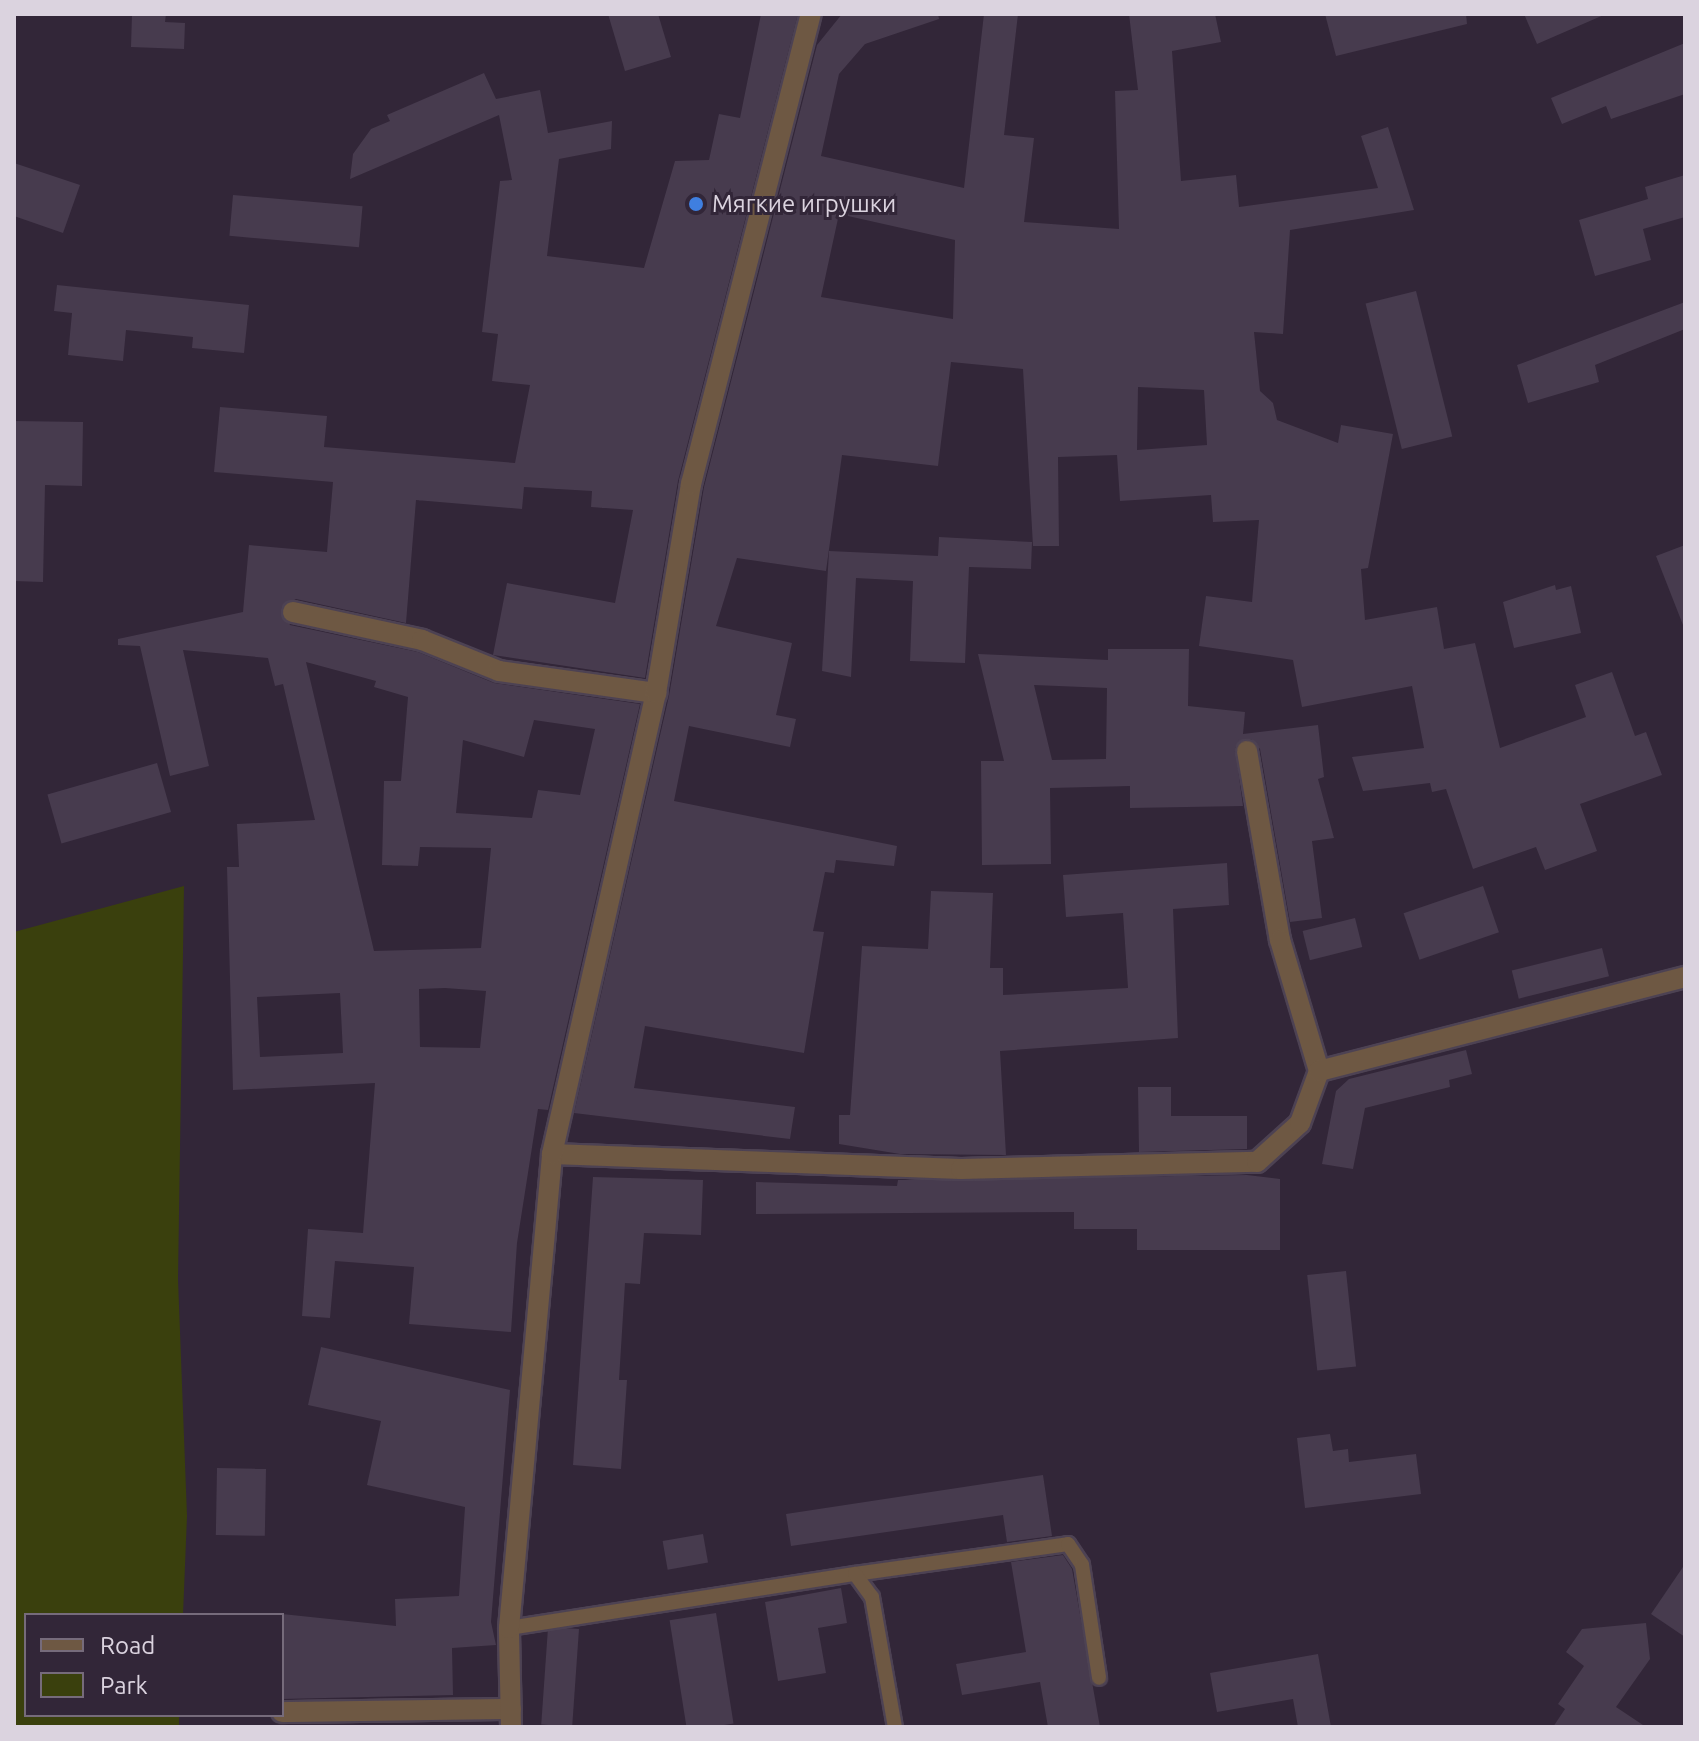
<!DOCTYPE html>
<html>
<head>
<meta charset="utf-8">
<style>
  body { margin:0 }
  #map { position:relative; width:1699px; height:1741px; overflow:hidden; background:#322638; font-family:Ubuntu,sans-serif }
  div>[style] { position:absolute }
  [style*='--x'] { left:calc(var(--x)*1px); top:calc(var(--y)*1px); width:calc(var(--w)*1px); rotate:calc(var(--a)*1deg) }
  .green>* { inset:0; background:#3a400d }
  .building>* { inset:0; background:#473b4e; transform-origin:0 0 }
  .roads { filter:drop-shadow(2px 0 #4d4253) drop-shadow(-2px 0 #4d4253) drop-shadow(0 2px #4d4253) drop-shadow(0 -2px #4d4253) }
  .lane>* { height:14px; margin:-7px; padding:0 7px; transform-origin:7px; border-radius:7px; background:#6e5843 }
  .street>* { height:20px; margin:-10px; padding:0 10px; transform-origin:10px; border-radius:10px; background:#6e5843 }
  .dots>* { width:22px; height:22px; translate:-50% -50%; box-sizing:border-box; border:4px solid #322638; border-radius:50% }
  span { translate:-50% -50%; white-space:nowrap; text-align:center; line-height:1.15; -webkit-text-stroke:6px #322638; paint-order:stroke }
  .poi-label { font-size:24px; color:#dbd3df }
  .left { translate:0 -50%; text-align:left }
  .frame { position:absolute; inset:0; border:16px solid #dbd3df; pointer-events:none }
  .legend { position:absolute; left:24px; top:1613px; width:260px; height:104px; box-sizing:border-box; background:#322638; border:2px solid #766b7b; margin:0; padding:10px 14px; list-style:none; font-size:24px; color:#dbd3df }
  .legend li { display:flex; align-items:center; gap:16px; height:40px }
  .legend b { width:40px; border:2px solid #766b7b }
</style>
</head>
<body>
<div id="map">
  <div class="green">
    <i style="clip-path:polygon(184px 886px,178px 1279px,187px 1516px,183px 1615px,26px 1615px,26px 1715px,179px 1715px,179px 1727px,14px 1727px,14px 932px)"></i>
  </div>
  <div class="building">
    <i style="clip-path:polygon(132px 14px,166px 14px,165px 22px,185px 23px,184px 49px,131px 47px)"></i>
    <i style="clip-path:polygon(608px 14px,658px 14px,671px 57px,625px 71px)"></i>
    <i style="clip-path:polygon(evenodd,761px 14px,798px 14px,678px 481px,645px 678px,493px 655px,507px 583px,615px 603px,633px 510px,591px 507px,592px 491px,524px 487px,522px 509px,416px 500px,406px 623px,296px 599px,281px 608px,290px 625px,418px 652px,494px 683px,640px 704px,548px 1110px,538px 1109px,517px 1243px,511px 1332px,409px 1324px,414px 1267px,335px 1261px,330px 1318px,302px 1316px,308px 1229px,363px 1233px,375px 1083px,233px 1090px,227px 867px,239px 867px,237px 824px,315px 820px,283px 684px,275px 686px,268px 658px,183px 650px,209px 766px,170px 776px,140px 646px,118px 645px,118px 639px,243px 612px,249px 545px,327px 552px,333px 482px,214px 472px,220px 407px,327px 416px,324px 447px,515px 463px,530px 385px,492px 381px,498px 334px,482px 332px,500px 181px,512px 180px,499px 115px,350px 179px,353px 154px,371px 129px,390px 121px,387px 115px,484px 73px,496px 99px,540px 90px,548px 133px,612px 121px,611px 149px,559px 159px,547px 256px,644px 268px,675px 161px,709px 160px,719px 114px,740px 118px,761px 14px,306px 662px,376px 681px,374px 687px,408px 697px,401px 781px,384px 781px,382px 865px,418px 866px,420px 847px,491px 848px,481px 948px,374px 951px,306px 662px,761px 14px,534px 720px,595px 729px,580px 795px,538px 790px,532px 818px,456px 813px,463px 740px,524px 757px,534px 720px,761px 14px,445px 988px,486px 991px,480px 1048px,420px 1047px,419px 989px,445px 988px,761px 14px,340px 993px,343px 1053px,260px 1057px,257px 997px,340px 993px)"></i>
    <i style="clip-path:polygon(evenodd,842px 14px,938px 14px,939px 19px,865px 44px,839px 74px,821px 156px,964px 188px,984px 14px,1018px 14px,1004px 135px,1034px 138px,1024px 222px,1119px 229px,1115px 91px,1138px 90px,1129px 14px,1215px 14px,1221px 42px,1172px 51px,1181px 181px,1236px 175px,1239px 207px,1378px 188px,1361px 136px,1388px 127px,1414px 210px,1290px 230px,1283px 334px,1254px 332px,1260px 391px,1273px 403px,1277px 420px,1338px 443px,1341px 425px,1393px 434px,1368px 568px,1361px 569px,1365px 620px,1437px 607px,1444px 649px,1475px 643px,1500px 748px,1586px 717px,1575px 685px,1612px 672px,1635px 736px,1646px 732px,1662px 775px,1580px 804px,1597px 851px,1545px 870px,1536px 847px,1473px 869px,1446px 789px,1432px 792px,1430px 783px,1363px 791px,1352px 757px,1424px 748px,1412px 686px,1302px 707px,1293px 660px,1199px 646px,1206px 596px,1252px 602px,1259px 520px,1213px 522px,1211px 495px,1120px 501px,1117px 455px,1058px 457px,1059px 546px,1033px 546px,1023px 369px,951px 362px,938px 466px,842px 455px,826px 571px,737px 558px,716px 626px,792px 643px,776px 715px,796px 719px,790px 747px,689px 726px,674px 801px,897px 846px,894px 866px,836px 860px,834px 873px,825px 872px,813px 931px,824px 932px,804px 1053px,645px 1026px,634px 1088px,795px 1107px,790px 1139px,574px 1113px,669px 696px,704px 487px,817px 45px,842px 14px,839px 214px,955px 240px,953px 319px,821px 297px,839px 214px,842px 14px,1138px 387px,1204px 390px,1207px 445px,1137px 450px,1138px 387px)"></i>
    <i style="clip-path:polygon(1325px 14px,1466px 14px,1467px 24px,1336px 56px)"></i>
    <i style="clip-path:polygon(1524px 14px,1606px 14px,1537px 44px)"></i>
    <i style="clip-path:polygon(1685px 43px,1685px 94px,1611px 119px,1606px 106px,1562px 124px,1551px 98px)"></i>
    <i style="clip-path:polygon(14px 163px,80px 185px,63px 233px,14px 216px)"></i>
    <i style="clip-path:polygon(1685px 175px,1685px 217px,1643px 229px,1651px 260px,1595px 276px,1579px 220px,1648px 199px,1645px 187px)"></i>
    <i style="left:233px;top:195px;width:130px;height:41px;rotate:5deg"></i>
    <i style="clip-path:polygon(57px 285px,249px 305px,244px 353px,192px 348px,193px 337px,126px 330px,123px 361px,68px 355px,72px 313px,54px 311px)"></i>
    <i style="left:1416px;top:291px;width:150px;height:52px;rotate:76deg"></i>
    <i style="clip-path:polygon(1685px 302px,1685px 329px,1595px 365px,1599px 382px,1528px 403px,1517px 365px)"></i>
    <i style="clip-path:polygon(14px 421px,83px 422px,82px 486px,45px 485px,43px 582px,14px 581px)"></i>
    <i style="clip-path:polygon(939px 537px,1032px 542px,1031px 569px,969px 567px,965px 663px,910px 661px,913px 581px,856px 578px,851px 677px,822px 671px,829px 551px,938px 556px)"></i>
    <i style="clip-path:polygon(1685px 545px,1685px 625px,1683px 625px,1656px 556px)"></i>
    <i style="clip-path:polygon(1555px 585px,1556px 590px,1571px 586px,1581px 633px,1514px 648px,1503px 602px)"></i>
    <i style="clip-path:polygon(evenodd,1108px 649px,1189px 649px,1188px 706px,1245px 712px,1243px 734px,1318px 725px,1324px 777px,1318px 779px,1334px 838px,1312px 841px,1322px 918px,1290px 922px,1260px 749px,1251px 739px,1235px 747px,1243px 806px,1130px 808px,1130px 786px,1050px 788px,1051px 864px,982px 865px,981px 761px,1004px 761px,978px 654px,1108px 660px,1108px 649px,1034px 685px,1107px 688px,1106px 759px,1052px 760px,1034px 685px)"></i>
    <i style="left:157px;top:763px;width:51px;height:114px;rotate:74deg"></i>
    <i style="clip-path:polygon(1227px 863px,1229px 905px,1173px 909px,1178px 1038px,1000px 1051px,1006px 1155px,900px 1154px,839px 1144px,839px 1115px,850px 1115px,862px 946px,928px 949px,931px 891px,993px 893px,990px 968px,1003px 968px,1003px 995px,1128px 988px,1123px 913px,1066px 917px,1063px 875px)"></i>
    <i style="left:1483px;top:886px;width:49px;height:84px;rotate:71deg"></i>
    <i style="left:1355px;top:918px;width:30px;height:54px;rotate:76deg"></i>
    <i style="left:1602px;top:948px;width:29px;height:93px;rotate:76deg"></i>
    <i style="clip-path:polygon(1466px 1050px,1472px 1074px,1449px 1080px,1450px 1087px,1365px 1108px,1353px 1169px,1322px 1164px,1336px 1091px,1349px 1079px)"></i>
    <i style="clip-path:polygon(1138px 1087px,1171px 1087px,1171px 1116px,1247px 1116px,1247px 1149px,1139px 1152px)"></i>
    <i style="clip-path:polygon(1247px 1175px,1280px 1179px,1280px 1250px,1137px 1250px,1137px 1229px,1074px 1229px,1074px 1212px,756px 1214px,756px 1182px,897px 1186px,898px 1180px)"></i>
    <i style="clip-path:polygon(593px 1177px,703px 1180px,701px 1235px,644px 1233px,640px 1284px,625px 1283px,619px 1380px,627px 1380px,621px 1469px,573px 1465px)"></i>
    <i style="left:1346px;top:1271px;width:96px;height:39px;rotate:84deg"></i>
    <i style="clip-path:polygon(321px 1347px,510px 1390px,491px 1622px,496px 1645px,452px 1648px,453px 1695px,282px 1699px,282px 1614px,396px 1626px,395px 1599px,459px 1596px,465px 1507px,367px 1485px,381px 1421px,308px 1405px)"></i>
    <i style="clip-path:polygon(1330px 1434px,1333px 1451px,1348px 1449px,1349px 1462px,1416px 1454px,1421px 1494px,1305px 1508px,1297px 1438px)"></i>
    <i style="left:217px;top:1468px;width:49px;height:67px;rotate:1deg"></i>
    <i style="clip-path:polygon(1043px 1475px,1052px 1536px,1007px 1542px,1003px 1515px,791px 1546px,786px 1514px)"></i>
    <i style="left:703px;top:1534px;width:29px;height:41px;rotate:80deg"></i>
    <i style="clip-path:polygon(1063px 1555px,1072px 1569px,1100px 1727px,1048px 1727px,1040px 1682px,962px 1695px,956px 1664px,1026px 1652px,1011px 1562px)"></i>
    <i style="clip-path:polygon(1685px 1564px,1685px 1637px,1651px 1614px)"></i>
    <i style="clip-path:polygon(841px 1588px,847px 1623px,818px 1628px,826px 1673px,778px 1681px,765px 1602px)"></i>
    <i style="left:716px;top:1613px;width:112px;height:47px;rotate:81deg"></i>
    <i style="clip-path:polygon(1646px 1623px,1650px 1659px,1616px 1707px,1646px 1727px,1553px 1727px,1565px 1709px,1558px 1704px,1584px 1666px,1566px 1652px,1582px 1629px)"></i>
    <i style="left:579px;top:1629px;width:98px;height:31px;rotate:94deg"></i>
    <i style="clip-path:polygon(1318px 1654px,1331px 1727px,1298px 1727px,1293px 1699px,1217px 1712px,1210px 1673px)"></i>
  </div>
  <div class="roads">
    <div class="lane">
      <i style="--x:855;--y:1574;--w:215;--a:-8"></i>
      <i style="--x:1068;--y:1544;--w:25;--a:56"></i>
      <i style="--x:1082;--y:1565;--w:114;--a:81.4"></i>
      <i style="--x:509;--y:1628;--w:350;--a:-8.9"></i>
      <i style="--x:855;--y:1574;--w:29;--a:54"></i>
      <i style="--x:872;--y:1597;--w:132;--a:80"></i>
    </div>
    <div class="street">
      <i style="--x:293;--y:612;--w:132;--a:12.2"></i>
      <i style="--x:422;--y:640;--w:83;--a:21.9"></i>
      <i style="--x:499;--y:671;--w:159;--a:8"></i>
      <i style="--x:1247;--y:751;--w:192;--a:80.1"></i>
      <i style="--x:1280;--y:940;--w:137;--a:73.4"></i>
      <i style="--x:552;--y:1154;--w:409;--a:2.1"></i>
      <i style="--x:961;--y:1169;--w:296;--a:-1.4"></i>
      <i style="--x:1257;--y:1162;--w:58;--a:-42.2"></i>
      <i style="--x:1300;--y:1123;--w:55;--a:-69.9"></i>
      <i style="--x:1319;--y:1071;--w:378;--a:-14.4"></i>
      <i style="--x:282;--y:1712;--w:229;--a:-0.8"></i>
      <i style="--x:511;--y:1727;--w:99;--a:-91.2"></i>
      <i style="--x:509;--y:1628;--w:476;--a:-84.8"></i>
      <i style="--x:552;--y:1154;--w:473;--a:-77.3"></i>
      <i style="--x:656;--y:693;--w:212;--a:-80.5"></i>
      <i style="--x:691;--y:484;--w:485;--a:-75.7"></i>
    </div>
  </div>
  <div class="dots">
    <i style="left:696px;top:204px;background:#3f7fe0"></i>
  </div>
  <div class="poi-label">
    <span class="left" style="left:712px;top:204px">Мягкие игрушки</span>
  </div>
  <div class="frame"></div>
  <ul class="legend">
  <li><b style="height:10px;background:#6e5843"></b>Road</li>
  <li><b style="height:22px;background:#3a400d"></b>Park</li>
  </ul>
</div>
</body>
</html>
